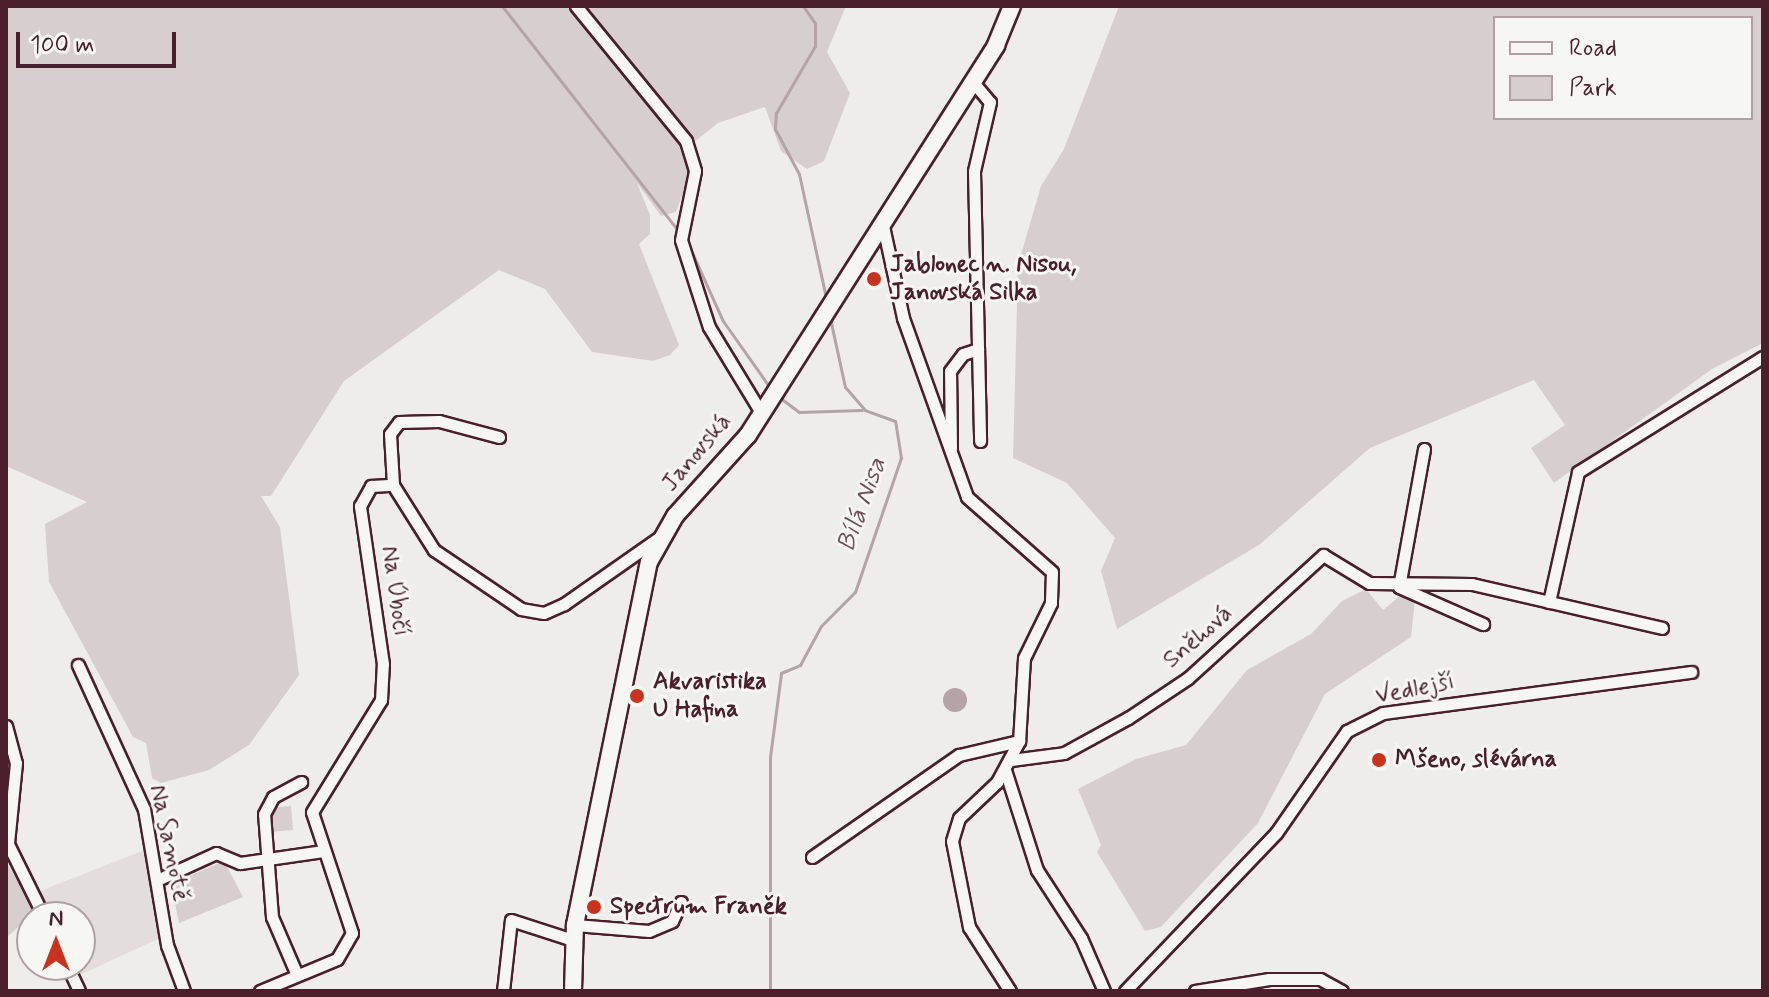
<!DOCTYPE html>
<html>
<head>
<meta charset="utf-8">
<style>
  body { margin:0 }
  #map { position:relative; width:1769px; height:997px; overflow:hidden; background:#efedea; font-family:Mynerve,sans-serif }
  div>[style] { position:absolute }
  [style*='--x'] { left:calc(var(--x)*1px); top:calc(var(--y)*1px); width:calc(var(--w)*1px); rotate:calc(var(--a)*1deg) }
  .built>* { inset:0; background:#e3dedc }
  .green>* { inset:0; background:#d7cfce; transform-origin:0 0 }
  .water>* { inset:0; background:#b4a4a5 }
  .round { border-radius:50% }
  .stream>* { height:3px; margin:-1.5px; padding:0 1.5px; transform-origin:1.5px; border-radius:1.5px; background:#b4a4a5 }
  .roads { filter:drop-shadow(2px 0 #4a1f2b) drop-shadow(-2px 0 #4a1f2b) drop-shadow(0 2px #4a1f2b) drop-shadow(0 -2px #4a1f2b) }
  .street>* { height:11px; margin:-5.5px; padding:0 5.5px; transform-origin:5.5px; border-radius:5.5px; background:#f6f6f2 }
  .secondary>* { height:16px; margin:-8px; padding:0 8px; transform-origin:8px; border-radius:8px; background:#f6f6f2 }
  .dots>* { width:22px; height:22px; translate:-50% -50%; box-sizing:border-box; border:4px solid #f6f6f2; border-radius:50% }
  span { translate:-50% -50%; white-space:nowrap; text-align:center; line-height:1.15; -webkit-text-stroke:6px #f6f6f2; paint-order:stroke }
  .poi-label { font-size:24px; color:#4a1f2b; font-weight:700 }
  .left { translate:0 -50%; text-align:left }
  .street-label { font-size:24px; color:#4a1f2b }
  .water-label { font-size:26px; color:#6f4e56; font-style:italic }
  .frame { position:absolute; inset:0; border:8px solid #4a1f2b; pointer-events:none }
  .legend { position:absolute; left:1493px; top:16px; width:260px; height:104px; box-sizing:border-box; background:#f6f6f2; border:2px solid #b1a0a2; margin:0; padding:10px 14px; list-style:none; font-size:24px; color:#4a1f2b }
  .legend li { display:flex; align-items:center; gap:16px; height:40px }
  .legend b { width:40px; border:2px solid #b1a0a2 }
  .north { position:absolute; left:16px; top:901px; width:80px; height:80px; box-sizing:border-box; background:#f6f6f2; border:2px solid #b1a0a2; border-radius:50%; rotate:0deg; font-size:22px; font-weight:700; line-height:32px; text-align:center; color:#4a1f2b }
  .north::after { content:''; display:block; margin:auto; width:28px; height:36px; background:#c8321e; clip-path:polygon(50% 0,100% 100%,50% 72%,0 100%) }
  .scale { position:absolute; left:16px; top:32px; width:160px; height:36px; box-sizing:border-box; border:4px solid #4a1f2b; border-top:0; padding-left:10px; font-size:24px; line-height:28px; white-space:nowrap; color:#4a1f2b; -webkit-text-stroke:6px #f6f6f2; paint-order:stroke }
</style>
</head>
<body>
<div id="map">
  <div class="built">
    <i style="clip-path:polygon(150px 848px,158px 939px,80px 975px,80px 917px,53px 917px,40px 891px)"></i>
  </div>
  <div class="green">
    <i style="clip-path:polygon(6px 6px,846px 6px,827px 52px,850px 93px,824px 161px,807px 169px,781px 151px,765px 107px,718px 123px,684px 150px,690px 174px,676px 212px,661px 216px,637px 183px,650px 215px,650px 234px,639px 244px,679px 345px,670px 355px,653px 361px,592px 352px,545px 289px,499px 270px,344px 381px,271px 496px,261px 496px,280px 527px,299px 675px,249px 745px,209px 770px,161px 783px,152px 778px,146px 743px,133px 737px,49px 582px,45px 524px,87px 502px,6px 466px)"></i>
    <i style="clip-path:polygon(evenodd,1119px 6px,1763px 6px,1763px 343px,1712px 369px,1554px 483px,1531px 448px,1565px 425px,1534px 380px,1370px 448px,1259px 545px,1117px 629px,1101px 571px,1115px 538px,1067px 483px,1013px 458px,1018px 265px,1041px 186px,1064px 149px,1119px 6px,1495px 18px,1751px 18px,1751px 118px,1495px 118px,1495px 18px)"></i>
    <i style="clip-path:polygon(1366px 589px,1383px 610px,1401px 595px,1415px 600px,1411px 637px,1325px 694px,1258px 823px,1161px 927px,1145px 931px,1097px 852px,1101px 845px,1078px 789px,1136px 759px,1186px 745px,1247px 670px,1311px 634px,1342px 601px)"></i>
    <i style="left:291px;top:806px;width:24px;height:20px;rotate:85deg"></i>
    <i style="clip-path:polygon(224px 861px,243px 897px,179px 923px,171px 884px)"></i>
    <i style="clip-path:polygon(6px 862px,36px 911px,6px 938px)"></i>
  </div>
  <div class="water">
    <i class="round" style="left:943px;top:688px;width:24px;height:24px"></i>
  </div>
  <div class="stream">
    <i style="--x:502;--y:6;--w:287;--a:51.9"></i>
    <i style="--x:803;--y:6;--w:21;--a:55"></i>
    <i style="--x:815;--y:23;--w:23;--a:90"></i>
    <i style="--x:815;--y:46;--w:78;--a:120.2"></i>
    <i style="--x:776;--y:113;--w:16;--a:94"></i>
    <i style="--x:775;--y:129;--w:51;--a:61.9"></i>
    <i style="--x:799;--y:174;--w:127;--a:77.7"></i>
    <i style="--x:685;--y:237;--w:92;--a:65.7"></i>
    <i style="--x:723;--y:321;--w:83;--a:54.8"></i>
    <i style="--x:779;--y:397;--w:25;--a:37"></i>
    <i style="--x:799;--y:412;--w:63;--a:-1.8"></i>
    <i style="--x:770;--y:991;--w:234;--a:-90"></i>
    <i style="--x:770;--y:757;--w:85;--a:-82.5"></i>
    <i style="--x:781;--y:673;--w:21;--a:-23"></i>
    <i style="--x:800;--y:665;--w:44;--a:-61.7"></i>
    <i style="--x:821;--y:626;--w:48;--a:-45"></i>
    <i style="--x:855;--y:592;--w:142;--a:-71.1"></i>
    <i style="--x:901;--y:458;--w:37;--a:-99"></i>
    <i style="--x:895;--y:421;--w:32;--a:-160"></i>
    <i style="--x:865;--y:410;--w:30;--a:-131"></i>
    <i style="--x:845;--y:387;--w:71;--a:-102.3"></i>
  </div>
  <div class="roads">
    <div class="street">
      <i style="--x:576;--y:6;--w:174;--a:50.8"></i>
      <i style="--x:686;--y:141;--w:31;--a:73"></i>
      <i style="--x:695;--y:171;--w:70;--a:101.5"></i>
      <i style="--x:681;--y:240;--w:91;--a:72.2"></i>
      <i style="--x:709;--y:327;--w:98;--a:58.7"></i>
      <i style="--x:973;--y:82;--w:26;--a:50"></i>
      <i style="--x:990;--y:102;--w:71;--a:103.1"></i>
      <i style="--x:974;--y:171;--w:270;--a:88.7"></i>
      <i style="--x:883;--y:226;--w:94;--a:77.7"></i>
      <i style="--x:903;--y:318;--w:190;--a:70.3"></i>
      <i style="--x:967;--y:497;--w:113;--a:41.4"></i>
      <i style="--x:1052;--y:572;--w:31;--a:92"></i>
      <i style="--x:1051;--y:603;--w:61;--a:116.1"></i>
      <i style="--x:1024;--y:658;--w:83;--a:93.4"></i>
      <i style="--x:1019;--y:741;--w:47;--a:118.2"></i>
      <i style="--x:997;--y:782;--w:52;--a:136.5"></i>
      <i style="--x:959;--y:818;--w:24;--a:107"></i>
      <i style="--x:952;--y:841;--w:88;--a:78.8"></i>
      <i style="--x:969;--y:927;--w:76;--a:57.4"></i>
      <i style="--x:499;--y:437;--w:62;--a:-165.1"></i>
      <i style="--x:439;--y:421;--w:40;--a:178.6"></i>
      <i style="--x:399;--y:422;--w:15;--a:127"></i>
      <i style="--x:390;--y:434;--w:51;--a:86.6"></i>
      <i style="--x:393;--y:485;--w:77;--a:57.8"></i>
      <i style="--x:434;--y:550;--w:105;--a:34.1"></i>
      <i style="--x:521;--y:609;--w:23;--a:10"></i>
      <i style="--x:544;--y:613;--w:22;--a:-24"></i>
      <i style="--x:564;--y:604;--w:118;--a:-35"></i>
      <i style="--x:951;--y:448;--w:77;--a:-90.7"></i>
      <i style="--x:950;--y:371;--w:21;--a:-53"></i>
      <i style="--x:963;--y:354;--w:16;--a:-18"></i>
      <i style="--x:1424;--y:449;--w:140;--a:100.3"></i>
      <i style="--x:1399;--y:587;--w:92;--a:23.8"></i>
      <i style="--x:1549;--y:602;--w:133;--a:-77.4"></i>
      <i style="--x:1578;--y:472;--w:218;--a:-31.9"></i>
      <i style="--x:78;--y:665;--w:158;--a:65.4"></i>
      <i style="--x:144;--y:809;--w:138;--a:80.4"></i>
      <i style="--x:167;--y:945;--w:49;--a:69.7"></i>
      <i style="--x:6;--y:726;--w:38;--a:75"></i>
      <i style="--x:16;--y:763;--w:80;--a:95.7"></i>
      <i style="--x:1011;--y:760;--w:53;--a:-7.5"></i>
      <i style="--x:1064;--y:753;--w:73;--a:-28.7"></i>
      <i style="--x:1128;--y:718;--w:72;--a:-33.7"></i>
      <i style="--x:1188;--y:678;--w:183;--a:-42.3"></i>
      <i style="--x:1323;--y:555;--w:54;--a:31.3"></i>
      <i style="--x:1369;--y:583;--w:103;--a:0.6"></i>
      <i style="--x:1472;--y:584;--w:195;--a:13"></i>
      <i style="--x:1005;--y:770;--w:105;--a:72.3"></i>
      <i style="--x:1037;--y:870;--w:81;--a:57.1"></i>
      <i style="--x:1081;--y:938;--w:58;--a:66.5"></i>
      <i style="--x:6;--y:840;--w:86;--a:63.7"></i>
      <i style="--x:812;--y:857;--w:179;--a:-34.8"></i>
      <i style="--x:959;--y:755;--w:62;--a:-13.1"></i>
      <i style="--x:157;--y:880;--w:65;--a:-24.6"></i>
      <i style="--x:216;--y:853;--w:26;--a:23"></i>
      <i style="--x:240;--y:863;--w:84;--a:-8.2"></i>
      <i style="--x:575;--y:925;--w:74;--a:4.6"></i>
      <i style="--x:649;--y:931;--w:25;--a:-23"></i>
      <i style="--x:672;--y:921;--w:21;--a:-65"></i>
      <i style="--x:67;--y:965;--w:29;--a:65"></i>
      <i style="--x:297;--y:975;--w:63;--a:-113.3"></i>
      <i style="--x:272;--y:917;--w:103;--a:-94.4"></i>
      <i style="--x:264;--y:814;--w:19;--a:-62"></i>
      <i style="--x:273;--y:797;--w:32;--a:-28"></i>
      <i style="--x:260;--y:991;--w:83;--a:-22.6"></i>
      <i style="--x:337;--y:959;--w:30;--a:-60"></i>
      <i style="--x:352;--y:933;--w:127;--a:-108.3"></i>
      <i style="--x:312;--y:812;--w:132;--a:-58.4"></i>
      <i style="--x:381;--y:700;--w:36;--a:-87"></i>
      <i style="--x:383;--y:664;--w:160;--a:-98.3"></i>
      <i style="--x:360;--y:506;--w:23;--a:-61"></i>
      <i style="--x:371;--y:486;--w:22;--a:-3"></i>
      <i style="--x:503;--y:991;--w:71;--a:-83.6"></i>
      <i style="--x:511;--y:920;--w:65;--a:17.9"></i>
      <i style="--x:1125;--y:991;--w:219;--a:-46.3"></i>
      <i style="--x:1276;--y:833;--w:124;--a:-55.2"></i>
      <i style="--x:1347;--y:731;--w:40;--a:-26.6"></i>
      <i style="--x:1383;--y:713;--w:311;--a:-7.6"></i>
      <i style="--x:1195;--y:991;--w:75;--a:-9.2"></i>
      <i style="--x:1269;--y:979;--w:51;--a:0"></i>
      <i style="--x:1320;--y:979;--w:25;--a:29"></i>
    </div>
    <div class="secondary">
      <i style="--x:573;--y:991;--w:66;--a:-88.3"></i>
      <i style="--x:575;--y:925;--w:370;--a:-78.5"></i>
      <i style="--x:649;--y:562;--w:53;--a:-60.5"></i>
      <i style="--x:675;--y:516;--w:109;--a:-48"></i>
      <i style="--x:748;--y:435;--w:462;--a:-57.5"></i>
      <i style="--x:996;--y:45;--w:42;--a:-67.7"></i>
    </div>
  </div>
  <div class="dots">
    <i style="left:874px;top:279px;background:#c8321e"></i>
    <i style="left:637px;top:696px;background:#c8321e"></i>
    <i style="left:1379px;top:760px;background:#c8321e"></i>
    <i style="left:594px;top:907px;background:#c8321e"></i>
  </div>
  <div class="poi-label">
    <span class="left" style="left:890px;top:279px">Jablonec n. Nisou,<br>Janovská Silka</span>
    <span class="left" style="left:653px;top:696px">Akvaristika<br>U Hafina</span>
    <span class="left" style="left:1395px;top:760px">Mšeno, slévárna</span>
    <span class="left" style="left:610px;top:907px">Spectrum Franěk</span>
  </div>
  <div class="street-label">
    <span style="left:697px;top:453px;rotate:-50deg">Janovská</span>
    <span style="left:395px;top:591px;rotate:82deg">Na Úbočí</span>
    <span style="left:1198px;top:637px;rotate:-41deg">Sněhová</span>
    <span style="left:1415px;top:689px;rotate:-11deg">Vedlejší</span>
    <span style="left:169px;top:843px;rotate:78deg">Na Samotě</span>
  </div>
  <div class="water-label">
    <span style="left:863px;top:505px;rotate:-70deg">Bílá Nisa</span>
  </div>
  <div class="frame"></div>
  <ul class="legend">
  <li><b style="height:10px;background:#f6f6f2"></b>Road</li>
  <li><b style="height:22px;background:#d7cfce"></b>Park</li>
  </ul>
  <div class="north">N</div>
  <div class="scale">100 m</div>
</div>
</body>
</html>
